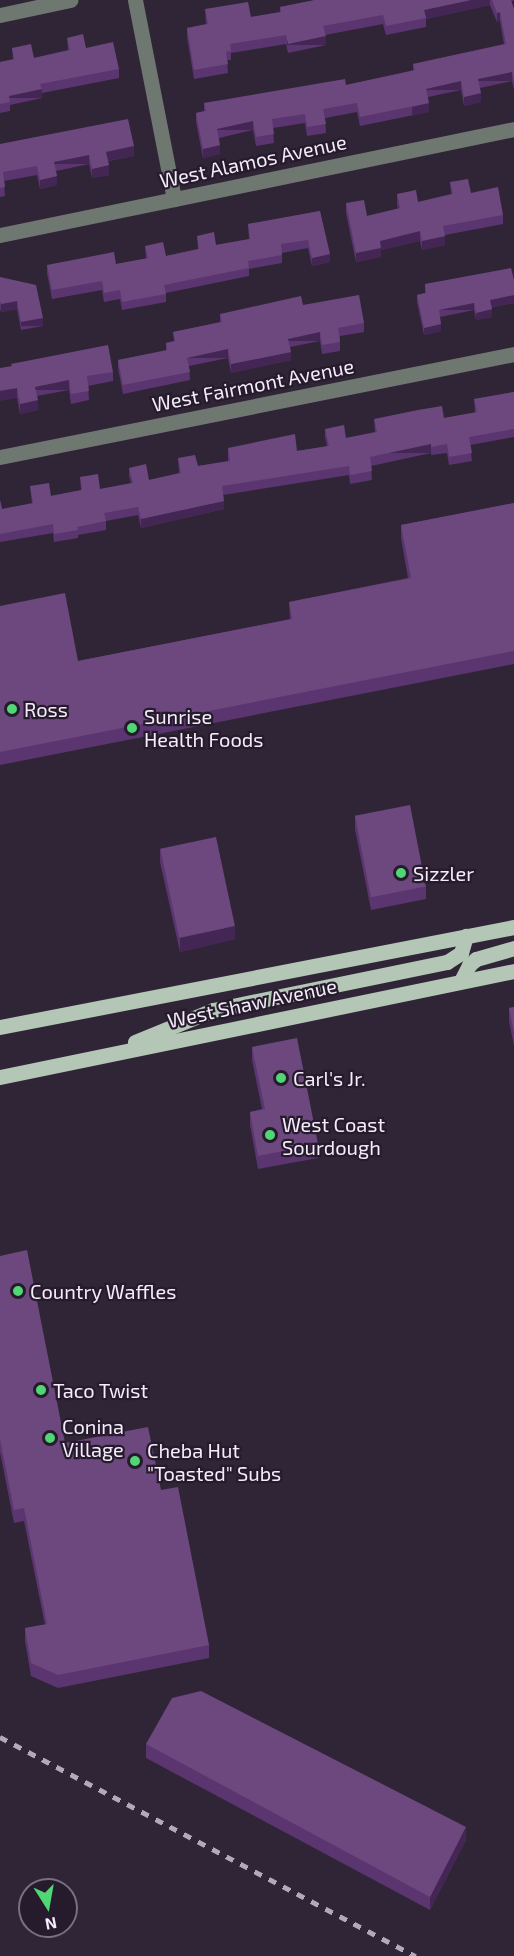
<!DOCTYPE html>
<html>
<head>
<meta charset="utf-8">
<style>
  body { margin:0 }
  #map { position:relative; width:514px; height:1956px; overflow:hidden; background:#302537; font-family:"Exo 2",sans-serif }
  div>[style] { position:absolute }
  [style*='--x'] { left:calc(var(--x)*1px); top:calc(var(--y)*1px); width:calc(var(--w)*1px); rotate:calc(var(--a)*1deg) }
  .minor>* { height:15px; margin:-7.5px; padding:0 7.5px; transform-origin:7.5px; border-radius:7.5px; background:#6f7870 }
  .major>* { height:15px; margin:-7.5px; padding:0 7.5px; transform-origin:7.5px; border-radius:7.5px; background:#b4c7b6 }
  .rail>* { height:4.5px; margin-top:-2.25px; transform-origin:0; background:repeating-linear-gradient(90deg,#b3aab9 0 8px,transparent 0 16px) }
  .wall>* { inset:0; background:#5b356f }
  .shaded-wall>* { inset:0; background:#432653; transform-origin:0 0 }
  .building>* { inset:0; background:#6c487e; transform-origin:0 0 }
  .dots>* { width:16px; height:16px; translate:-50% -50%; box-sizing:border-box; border:3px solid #261b2d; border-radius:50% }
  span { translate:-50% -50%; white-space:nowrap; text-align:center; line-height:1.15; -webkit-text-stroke:4.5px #261b2d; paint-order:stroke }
  .street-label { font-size:20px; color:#f4ecf9 }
  .poi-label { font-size:20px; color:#f4ecf9 }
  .left { translate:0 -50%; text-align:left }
  .north { position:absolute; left:18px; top:1878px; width:60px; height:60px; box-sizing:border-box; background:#261b2d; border:2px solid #786f7f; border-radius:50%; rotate:169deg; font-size:16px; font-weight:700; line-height:24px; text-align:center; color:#f4ecf9 }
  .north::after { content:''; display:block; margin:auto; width:21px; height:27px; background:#50d674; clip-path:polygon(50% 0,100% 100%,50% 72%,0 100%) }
</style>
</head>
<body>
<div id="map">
  <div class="minor">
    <i style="--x:135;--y:0;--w:203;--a:78.9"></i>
    <i style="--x:0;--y:15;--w:72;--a:-12.1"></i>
    <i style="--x:0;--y:235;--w:525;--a:-11.65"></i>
    <i style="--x:0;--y:457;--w:524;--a:-11.33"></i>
  </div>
  <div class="major">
    <i style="--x:461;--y:981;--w:18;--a:-63"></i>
    <i style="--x:469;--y:965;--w:9;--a:-41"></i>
    <i style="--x:476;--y:959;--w:40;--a:-16"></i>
    <i style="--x:0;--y:1027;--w:524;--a:-11.01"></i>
    <i style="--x:135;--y:1042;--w:84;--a:-22.3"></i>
    <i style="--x:213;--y:1010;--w:239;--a:-11.6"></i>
    <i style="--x:447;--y:962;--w:17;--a:-33"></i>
    <i style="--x:461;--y:953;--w:18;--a:-74"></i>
    <i style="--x:0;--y:1077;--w:525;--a:-11.65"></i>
  </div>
  <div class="rail">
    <i style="--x:0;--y:1737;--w:470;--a:27.8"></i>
  </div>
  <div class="wall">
    <i style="clip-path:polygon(315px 0,514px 0,511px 2px,514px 9px,514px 90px,512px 81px,480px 88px,481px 102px,464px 106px,461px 90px,428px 97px,429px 112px,360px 126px,357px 112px,325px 118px,326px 133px,307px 136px,305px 123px,273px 128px,274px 143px,256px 146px,253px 130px,219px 138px,220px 154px,203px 158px,196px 122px,196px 113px,204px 111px,204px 103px,346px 85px,413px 71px,413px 64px,504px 44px,500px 21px,497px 22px,490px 5px,426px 19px,426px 27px,386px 35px,383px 24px,325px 35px,326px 45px,288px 53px,286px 44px,231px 53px,231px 60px,227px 60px,228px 73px,194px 79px,187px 37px,187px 28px,206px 24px,205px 9px,251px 17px,280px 12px,280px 7px)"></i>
    <i style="clip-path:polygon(67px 38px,86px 48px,119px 69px,119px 78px,42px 93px,42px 98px,10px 105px,10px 111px,0 113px,0 62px,13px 60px,12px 48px,34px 58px,68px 50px)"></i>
    <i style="clip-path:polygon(0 144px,134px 156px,108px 161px,109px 175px,92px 178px,89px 164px,56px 171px,57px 185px,40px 189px,37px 175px,4px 181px,5px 196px,0 197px)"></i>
    <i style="clip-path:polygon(450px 182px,471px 193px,503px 215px,503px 224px,445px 235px,445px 245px,422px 250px,420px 241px,381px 250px,381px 257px,356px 262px,346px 213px,346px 203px,367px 216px,398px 209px,397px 204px,397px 194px,418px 202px,451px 194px)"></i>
    <i style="clip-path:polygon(320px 211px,330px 262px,312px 266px,308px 248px,282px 253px,282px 263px,249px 269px,249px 276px,166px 293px,166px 302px,122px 310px,120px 299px,104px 302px,102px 290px,52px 299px,47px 273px,47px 265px,116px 264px,146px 259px,145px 246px,166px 256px,198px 249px,197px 236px,216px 245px,249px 239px,248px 224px)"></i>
    <i style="clip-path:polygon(0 277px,43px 326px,21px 330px,17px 309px,1px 312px,0 309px)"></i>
    <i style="clip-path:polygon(514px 280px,514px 303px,492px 307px,492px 317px,476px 320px,474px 310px,440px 317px,441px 331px,424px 335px,417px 302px,417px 295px,425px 293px,425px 284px)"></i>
    <i style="clip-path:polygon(303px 305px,364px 323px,364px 332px,340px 336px,340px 351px,322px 354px,320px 341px,290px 347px,291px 360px,231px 373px,228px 358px,189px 366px,190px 380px,123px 394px,118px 368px,118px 360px,166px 351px,166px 343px,174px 341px,173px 332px,220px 322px,220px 314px)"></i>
    <i style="clip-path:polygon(0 368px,113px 372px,113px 381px,88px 386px,89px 400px,71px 404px,69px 390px,37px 396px,38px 410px,20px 414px,17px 398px)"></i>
    <i style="clip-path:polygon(514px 392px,514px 437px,470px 445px,472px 461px,449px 465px,447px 453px,431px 455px,431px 453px,371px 466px,372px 480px,350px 484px,349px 475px,223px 495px,224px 509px,141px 528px,138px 515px,106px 521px,106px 530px,78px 535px,78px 538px,54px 542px,53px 533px,0 542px,0 500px,2px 509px,32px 504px,30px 486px,51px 496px,81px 490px,80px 477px,100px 489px,131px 483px,129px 476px,129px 468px,149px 480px,179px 473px,178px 458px,198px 466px,228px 461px,228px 448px,297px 451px,327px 446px,325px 437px,325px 429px,346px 438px,375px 432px,374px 419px,444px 418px,475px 413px,474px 399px)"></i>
    <i style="clip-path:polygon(514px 503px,514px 664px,0 765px,0 606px,78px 661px,290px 619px,289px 602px,408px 578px,401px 538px,401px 525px)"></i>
    <i style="clip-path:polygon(355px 815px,426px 886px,426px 899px,371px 910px,355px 829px)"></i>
    <i style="clip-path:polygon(160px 849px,235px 939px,180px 952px,160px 862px)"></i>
    <i style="clip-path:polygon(514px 1007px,514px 1046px,509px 1021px,509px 1008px)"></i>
    <i style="clip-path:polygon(252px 1047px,318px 1144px,318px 1158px,258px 1169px,250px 1125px,250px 1112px,262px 1109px,252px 1060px)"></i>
    <i style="clip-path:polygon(0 1256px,65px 1443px,161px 1490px,209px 1645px,209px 1658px,58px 1688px,31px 1676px,25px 1641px,25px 1628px,45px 1625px,24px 1521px,14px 1523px,0 1452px)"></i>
    <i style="clip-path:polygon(146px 1744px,466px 1840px,430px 1910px,146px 1758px)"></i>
  </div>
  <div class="shaded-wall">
    <i style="clip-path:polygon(471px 0,490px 0,490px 5px,426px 19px,424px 10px)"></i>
    <i style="clip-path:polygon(500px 12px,500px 21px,497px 22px,497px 13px)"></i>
    <i style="left:326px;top:36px;width:9px;height:39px;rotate:90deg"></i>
    <i style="left:512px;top:72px;width:9px;height:35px;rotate:90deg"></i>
    <i style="left:461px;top:81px;width:9px;height:36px;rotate:90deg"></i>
    <i style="left:42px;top:89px;width:9px;height:34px;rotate:90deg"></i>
    <i style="clip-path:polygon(481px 93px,481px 102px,464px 106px,464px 97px)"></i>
    <i style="clip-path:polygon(429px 103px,429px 112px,412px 116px,412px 107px)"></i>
    <i style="left:253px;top:121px;width:9px;height:37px;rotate:90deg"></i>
    <i style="clip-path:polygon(220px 145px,220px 154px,203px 158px,203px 149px)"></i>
    <i style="clip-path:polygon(134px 146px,134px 156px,106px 161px,106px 152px)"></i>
    <i style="left:89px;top:155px;width:9px;height:36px;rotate:90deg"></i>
    <i style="clip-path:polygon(109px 165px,109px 175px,92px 178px,92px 169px)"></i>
    <i style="clip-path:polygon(57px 176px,57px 185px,40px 189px,40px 180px)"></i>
    <i style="clip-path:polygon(420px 231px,420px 241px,381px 250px,381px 257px,356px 262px,356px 253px,380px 241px)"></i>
    <i style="clip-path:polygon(445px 236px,445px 245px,422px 250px,422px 241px)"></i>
    <i style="clip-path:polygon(330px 254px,330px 262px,312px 266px,312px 258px)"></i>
    <i style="clip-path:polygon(514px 295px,514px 303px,490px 307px,490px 300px)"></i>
    <i style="clip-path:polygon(17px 301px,17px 309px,1px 312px,1px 304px)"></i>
    <i style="left:474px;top:303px;width:7px;height:36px;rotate:90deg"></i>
    <i style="clip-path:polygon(492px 309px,492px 317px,476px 320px,476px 313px)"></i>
    <i style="left:43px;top:318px;width:8px;height:22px;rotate:90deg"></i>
    <i style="clip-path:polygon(441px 324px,441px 331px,424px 335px,424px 328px)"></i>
    <i style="left:320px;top:332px;width:9px;height:33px;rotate:90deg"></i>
    <i style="left:228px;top:349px;width:9px;height:42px;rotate:90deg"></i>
    <i style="clip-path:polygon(291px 352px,291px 360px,231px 373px,231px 364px)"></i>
    <i style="left:69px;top:380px;width:10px;height:35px;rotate:90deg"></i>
    <i style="clip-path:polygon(17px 388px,17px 398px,0 401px,0 391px)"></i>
    <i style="clip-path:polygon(38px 400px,38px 410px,20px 414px,20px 404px)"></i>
    <i style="left:431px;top:444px;width:9px;height:62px;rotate:90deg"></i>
    <i style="clip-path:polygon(224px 501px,224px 509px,141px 528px,141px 519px)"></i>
    <i style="clip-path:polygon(235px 926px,235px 939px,180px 952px,180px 938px)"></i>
    <i style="clip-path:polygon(466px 1827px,466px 1840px,430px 1910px,430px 1897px)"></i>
  </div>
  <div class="building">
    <i style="clip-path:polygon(315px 0,471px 0,424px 10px,426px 18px,386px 26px,383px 15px,323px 26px,326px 36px,288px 44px,286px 35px,230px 44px,231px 51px,226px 52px,228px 64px,194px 70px,187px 28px,208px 24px,205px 9px,248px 2px,251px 17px,281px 12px,280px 7px)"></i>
    <i style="clip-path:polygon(492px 0,511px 0,514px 9px,514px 81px,512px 72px,478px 79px,481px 93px,464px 97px,461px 81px,426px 89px,429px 103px,360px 117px,357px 103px,323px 109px,326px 124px,307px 127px,305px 114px,272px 119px,274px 134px,256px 137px,253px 121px,217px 129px,220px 145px,203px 149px,196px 113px,206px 111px,204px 103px,345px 79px,346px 85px,415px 70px,413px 64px,506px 44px,500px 12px,497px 13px)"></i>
    <i style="clip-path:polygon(83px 34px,86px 48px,113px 42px,119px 69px,40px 84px,42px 89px,9px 96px,10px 102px,0 104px,0 62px,14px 59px,12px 48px,31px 44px,34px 58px,70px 50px,67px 38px)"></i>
    <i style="clip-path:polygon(128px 119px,134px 146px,106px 152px,109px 165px,92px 169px,89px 155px,54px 162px,57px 176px,40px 180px,37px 166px,3px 172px,5px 187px,0 188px,0 144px)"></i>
    <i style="clip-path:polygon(468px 179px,471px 193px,498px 187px,503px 215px,443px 226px,445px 236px,422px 241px,420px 231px,380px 241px,381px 248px,356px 253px,346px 203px,364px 200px,367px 216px,400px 208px,397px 194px,416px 190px,418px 202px,453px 194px,450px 182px)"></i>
    <i style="clip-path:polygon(320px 211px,330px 254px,312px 258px,308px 240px,281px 244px,282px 255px,248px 261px,249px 268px,164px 285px,166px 294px,122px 302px,120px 290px,104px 293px,102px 281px,52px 290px,47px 265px,114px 252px,116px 264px,148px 258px,145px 246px,163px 242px,166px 256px,199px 249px,197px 236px,214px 232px,216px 245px,250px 239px,248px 224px)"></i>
    <i style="clip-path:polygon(511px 268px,514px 280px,514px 295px,490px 300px,492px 309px,476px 313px,474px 303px,439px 310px,441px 324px,424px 328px,417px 295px,426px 293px,425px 284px)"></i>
    <i style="clip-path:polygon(0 277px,36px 285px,43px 318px,21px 322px,17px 301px,1px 304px,0 301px)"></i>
    <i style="clip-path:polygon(359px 295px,364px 323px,338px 328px,340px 342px,322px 345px,320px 332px,288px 339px,291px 352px,231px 364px,228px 349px,187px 358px,190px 372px,123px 385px,118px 360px,167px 350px,166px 343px,175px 341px,173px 332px,222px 322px,220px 314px,301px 296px,303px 305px)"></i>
    <i style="clip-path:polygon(108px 345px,113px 372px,87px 376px,89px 391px,71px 394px,69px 380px,35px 387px,38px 400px,20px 404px,17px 388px,0 391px,0 368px,12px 366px,11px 364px)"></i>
    <i style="clip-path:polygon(514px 392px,514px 429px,469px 437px,472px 453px,449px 457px,447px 444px,431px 447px,431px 444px,370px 457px,372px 471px,350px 475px,349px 466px,222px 486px,224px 501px,141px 519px,138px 507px,104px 513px,106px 521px,77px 527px,78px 530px,54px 534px,53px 524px,0 534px,0 500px,2px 509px,33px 503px,30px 486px,49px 483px,51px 496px,82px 490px,80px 477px,98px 474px,100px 489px,133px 483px,129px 468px,146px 464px,149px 480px,181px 473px,178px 458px,195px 455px,198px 466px,230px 461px,228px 448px,295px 434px,297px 451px,329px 446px,325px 429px,344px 425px,346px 438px,377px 432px,374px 419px,418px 410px,442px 406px,444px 418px,477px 412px,474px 399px)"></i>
    <i style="clip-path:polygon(514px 503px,514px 651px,0 752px,0 606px,65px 593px,78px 661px,292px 619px,289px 602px,411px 578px,401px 525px)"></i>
    <i style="left:410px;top:805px;width:83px;height:56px;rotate:79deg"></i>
    <i style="left:216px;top:837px;width:91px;height:57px;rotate:78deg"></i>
    <i style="clip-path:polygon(514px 1007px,514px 1033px,509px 1008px)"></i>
    <i style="clip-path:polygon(297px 1038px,318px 1144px,258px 1156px,250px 1112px,265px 1109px,252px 1047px)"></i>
    <i style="clip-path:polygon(27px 1250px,65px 1443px,148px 1427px,161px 1490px,178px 1487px,209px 1645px,58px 1675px,31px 1663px,25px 1628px,47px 1624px,24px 1508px,14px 1510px,0 1439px,0 1256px)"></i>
    <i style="clip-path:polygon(201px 1691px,466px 1827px,430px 1897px,146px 1744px,172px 1698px)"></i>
  </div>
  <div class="dots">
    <i style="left:12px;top:709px;background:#50d674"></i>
    <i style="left:132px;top:728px;background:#50d674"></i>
    <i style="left:401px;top:873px;background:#50d674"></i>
    <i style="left:281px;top:1078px;background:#50d674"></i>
    <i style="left:270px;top:1135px;background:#50d674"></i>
    <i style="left:18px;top:1291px;background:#50d674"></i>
    <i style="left:41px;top:1390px;background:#50d674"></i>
    <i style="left:50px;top:1438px;background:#50d674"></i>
    <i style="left:135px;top:1461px;background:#50d674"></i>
  </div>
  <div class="street-label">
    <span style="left:253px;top:161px;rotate:-12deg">West Alamos Avenue</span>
    <span style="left:253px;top:385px;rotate:-11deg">West Fairmont Avenue</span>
    <span style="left:252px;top:1003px;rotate:-12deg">West Shaw Avenue</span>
  </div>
  <div class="poi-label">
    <span class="left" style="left:24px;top:709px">Ross</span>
    <span class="left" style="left:144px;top:728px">Sunrise<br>Health Foods</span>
    <span class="left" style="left:413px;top:873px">Sizzler</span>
    <span class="left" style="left:293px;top:1078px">Carl's Jr.</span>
    <span class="left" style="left:282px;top:1136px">West Coast<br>Sourdough</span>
    <span class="left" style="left:30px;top:1291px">Country Waffles</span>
    <span class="left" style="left:53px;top:1390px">Taco Twist</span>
    <span class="left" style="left:62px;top:1438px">Conina<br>Village</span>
    <span class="left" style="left:147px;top:1462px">Cheba Hut<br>"Toasted" Subs</span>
  </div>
  <div class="north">N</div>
</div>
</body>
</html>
